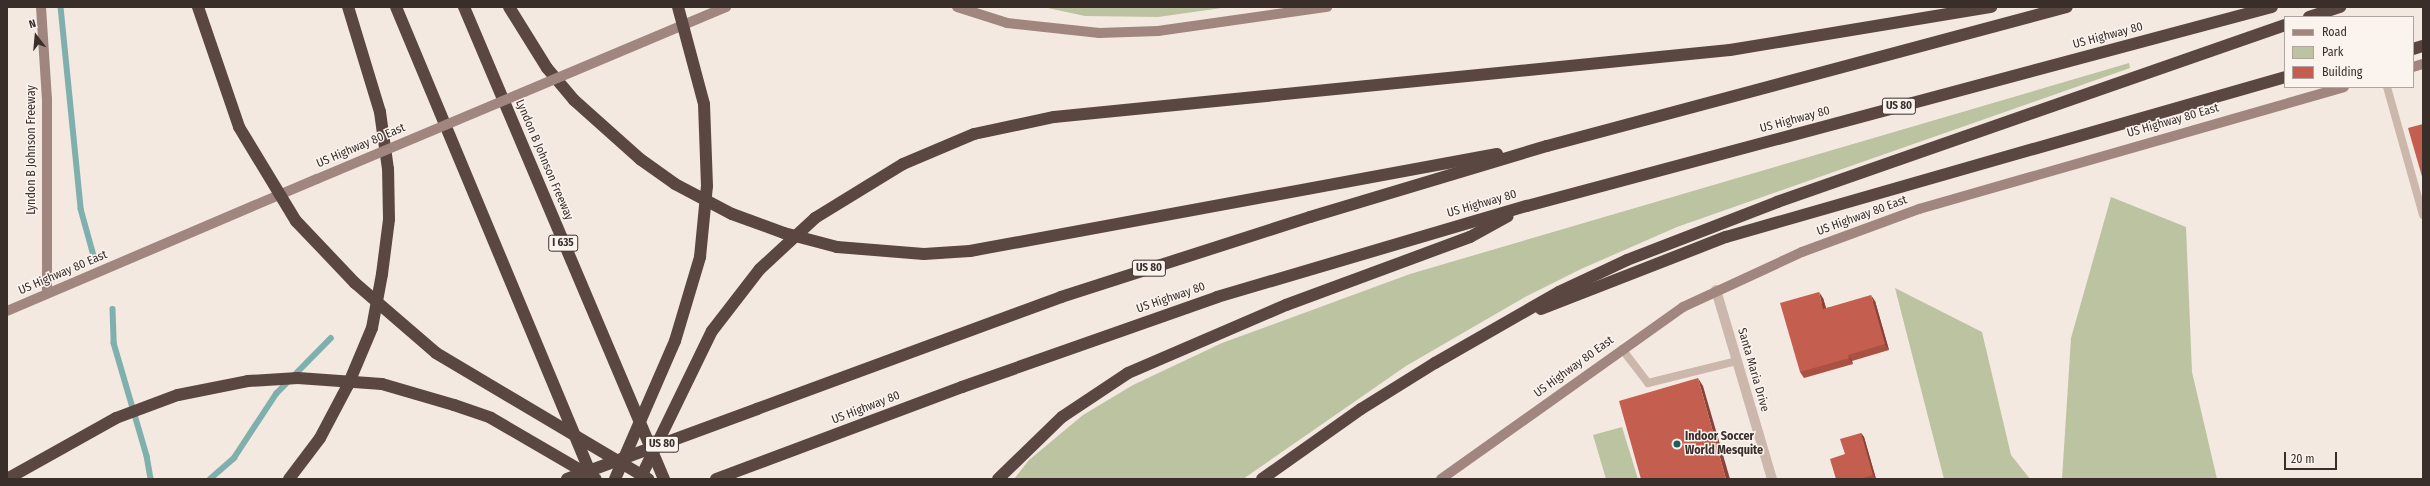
<!DOCTYPE html>
<html>
<head>
<meta charset="utf-8">
<style>
  body { margin:0 }
  #map { position:relative; width:2430px; height:486px; overflow:hidden; background:#f3e9e1; font-family:"Fira Sans Condensed",sans-serif }
  div>[style] { position:absolute }
  [style*='--x'] { left:calc(var(--x)*1px); top:calc(var(--y)*1px); width:calc(var(--w)*1px); rotate:calc(var(--a)*1deg) }
  .green>* { inset:0; background:#bbc3a0 }
  .stream>* { height:5.5px; margin:-2.75px; padding:0 2.75px; transform-origin:2.75px; border-radius:2.75px; background:#80b0ad }
  .service>* { height:8px; margin:-4px; padding:0 4px; transform-origin:4px; border-radius:4px; background:#ccb7ac }
  .minor>* { height:10px; margin:-5px; padding:0 5px; transform-origin:5px; border-radius:5px; background:#ccb7ac }
  .secondary>* { height:10px; margin:-5px; padding:0 5px; transform-origin:5px; border-radius:5px; background:#a0867e }
  .motorway>* { height:12px; margin:-6px; padding:0 6px; transform-origin:6px; border-radius:6px; background:#5b4742 }
  .secondary-bridge>* { height:10px; margin:-5px; padding:0 5px; transform-origin:5px; border-radius:5px; background:#a0867e }
  .motorway-bridge>* { height:12px; margin:-6px; padding:0 6px; transform-origin:6px; border-radius:6px; background:#5b4742 }
  .wall>* { inset:0; background:#a95143 }
  .shaded-wall>* { inset:0; background:#894237 }
  .building>* { inset:0; background:#c45e4e }
  .dots>* { width:11px; height:11px; translate:-50% -50%; box-sizing:border-box; border:2px solid #faf3ee; border-radius:50% }
  span { translate:-50% -50%; white-space:nowrap; text-align:center; line-height:1.15; -webkit-text-stroke:3px #faf3ee; paint-order:stroke }
  .shield-label span { padding:1px 3px; background:#faf3ee; border:1px solid; border-radius:3px; -webkit-text-stroke-width:0 }
  .shield-label { font-size:11px; color:#3a2e2b; font-weight:700 }
  .street-label { font-size:12px; color:#3a2e2b }
  .poi-label { font-size:12px; color:#3a2e2b; font-weight:700 }
  .left { translate:0 -50%; text-align:left }
  .frame { position:absolute; inset:0; border:8px solid #3a2e2b; pointer-events:none }
  .legend { position:absolute; left:2284px; top:16px; width:130px; height:72px; box-sizing:border-box; background:#faf3ee; border:1px solid #ada4a0; margin:0; padding:5px 7px; list-style:none; font-size:12px; color:#3a2e2b }
  .legend li { display:flex; align-items:center; gap:8px; height:20px }
  .legend b { width:20px; border:1px solid #ada4a0 }
  .north { position:absolute; left:16px; top:16px; width:40px; height:40px; -webkit-text-stroke:3px #faf3ee; paint-order:stroke; rotate:344deg; font-size:11px; font-weight:700; line-height:16px; text-align:center; color:#3a2e2b }
  .north::after { content:''; display:block; margin:auto; width:14px; height:18px; background:#3a2e2b; clip-path:polygon(50% 0,100% 100%,50% 72%,0 100%) }
  .scale { position:absolute; left:2284px; top:452px; width:53px; height:18px; box-sizing:border-box; border:2px solid #3a2e2b; border-top:0; padding-left:5px; font-size:12px; line-height:14px; white-space:nowrap; color:#3a2e2b; -webkit-text-stroke:3px #faf3ee; paint-order:stroke }
</style>
</head>
<body>
<div id="map">
  <div class="green">
    <i style="clip-path:polygon(1043px 7px,1229px 7px,1158px 17px,1085px 16px)"></i>
    <i style="clip-path:polygon(2129px 63px,2130px 68px,1677px 227px,1581px 269px,1525px 297px,1406px 366px,1243px 479px,1014px 479px,1029px 460px,1083px 415px,1133px 385px,1222px 343px,1410px 274px)"></i>
    <i style="clip-path:polygon(2111px 197px,2186px 227px,2192px 372px,2217px 479px,2062px 479px,2071px 338px)"></i>
    <i style="clip-path:polygon(1895px 288px,1982px 332px,2011px 455px,2030px 479px,1944px 479px)"></i>
    <i style="clip-path:polygon(1622px 427px,1638px 479px,1606px 479px,1593px 435px)"></i>
  </div>
  <div class="stream">
    <i style="--x:61;--y:7;--w:203;--a:84.3"></i>
    <i style="--x:81;--y:209;--w:49;--a:74.5"></i>
    <i style="--x:113;--y:309;--w:34;--a:88"></i>
    <i style="--x:114;--y:343;--w:118;--a:73.7"></i>
    <i style="--x:147;--y:456;--w:23;--a:80"></i>
    <i style="--x:210;--y:479;--w:32;--a:-41"></i>
    <i style="--x:234;--y:458;--w:77;--a:-56.7"></i>
    <i style="--x:276;--y:394;--w:78;--a:-45.5"></i>
  </div>
  <div class="service">
    <i style="--x:2387;--y:87;--w:133;--a:74.3"></i>
    <i style="--x:1622;--y:349;--w:43;--a:52.6"></i>
    <i style="--x:1648;--y:383;--w:92;--a:-13.9"></i>
  </div>
  <div class="minor">
    <i style="--x:1716;--y:290;--w:197;--a:73.5"></i>
  </div>
  <div class="secondary">
    <i style="--x:41;--y:7;--w:92;--a:86.3"></i>
    <i style="--x:47;--y:99;--w:193;--a:90"></i>
    <i style="--x:957;--y:7;--w:52;--a:17.7"></i>
    <i style="--x:1007;--y:23;--w:93;--a:6.2"></i>
    <i style="--x:1099;--y:33;--w:59;--a:-1.9"></i>
    <i style="--x:1158;--y:31;--w:171;--a:-8.1"></i>
    <i style="--x:2413;--y:67;--w:10;--a:-17"></i>
    <i style="--x:7;--y:311;--w:337;--a:-23.1"></i>
    <i style="--x:1441;--y:479;--w:297;--a:-35.4"></i>
    <i style="--x:1683;--y:307;--w:131;--a:-24.8"></i>
    <i style="--x:1802;--y:252;--w:125;--a:-20.2"></i>
    <i style="--x:1919;--y:209;--w:442;--a:-16"></i>
  </div>
  <div class="motorway">
    <i style="--x:396;--y:7;--w:511;--a:67.35"></i>
    <i style="--x:464;--y:7;--w:513;--a:67.04"></i>
    <i style="--x:509;--y:7;--w:72;--a:58.1"></i>
    <i style="--x:547;--y:68;--w:42;--a:49.8"></i>
    <i style="--x:574;--y:100;--w:89;--a:41.8"></i>
    <i style="--x:640;--y:159;--w:43;--a:35.5"></i>
    <i style="--x:675;--y:184;--w:64;--a:27.8"></i>
    <i style="--x:732;--y:214;--w:55;--a:20.1"></i>
    <i style="--x:784;--y:233;--w:55;--a:14.8"></i>
    <i style="--x:837;--y:247;--w:87;--a:4.6"></i>
    <i style="--x:924;--y:254;--w:46;--a:-3.7"></i>
    <i style="--x:970;--y:251;--w:536;--a:-10.43"></i>
    <i style="--x:2309;--y:17;--w:33;--a:-18"></i>
    <i style="--x:2413;--y:49;--w:10;--a:-17"></i>
    <i style="--x:903;--y:164;--w:77;--a:-22.9"></i>
    <i style="--x:974;--y:134;--w:82;--a:-12"></i>
    <i style="--x:1054;--y:117;--w:679;--a:-5.66"></i>
    <i style="--x:1730;--y:50;--w:265;--a:-9.4"></i>
    <i style="--x:1541;--y:309;--w:199;--a:-21.3"></i>
    <i style="--x:1726;--y:237;--w:581;--a:-15.97"></i>
    <i style="--x:757;--y:409;--w:324;--a:-20.2"></i>
    <i style="--x:1061;--y:297;--w:262;--a:-17.8"></i>
    <i style="--x:1310;--y:217;--w:247;--a:-16.7"></i>
    <i style="--x:1547;--y:146;--w:538;--a:-14.97"></i>
    <i style="--x:289;--y:479;--w:51;--a:-52.9"></i>
    <i style="--x:320;--y:438;--w:60;--a:-62.2"></i>
    <i style="--x:348;--y:385;--w:62;--a:-67.2"></i>
    <i style="--x:372;--y:328;--w:55;--a:-79.5"></i>
    <i style="--x:382;--y:274;--w:55;--a:-82.7"></i>
    <i style="--x:389;--y:219;--w:50;--a:-91.1"></i>
    <i style="--x:388;--y:169;--w:58;--a:-98"></i>
    <i style="--x:380;--y:112;--w:110;--a:-106.9"></i>
    <i style="--x:716;--y:479;--w:263;--a:-20.5"></i>
    <i style="--x:962;--y:387;--w:270;--a:-19.4"></i>
    <i style="--x:1217;--y:297;--w:323;--a:-16.4"></i>
    <i style="--x:1527;--y:206;--w:771;--a:-14.96"></i>
    <i style="--x:998;--y:479;--w:89;--a:-44.1"></i>
    <i style="--x:1062;--y:417;--w:79;--a:-33.7"></i>
    <i style="--x:1128;--y:373;--w:172;--a:-23.3"></i>
    <i style="--x:1286;--y:305;--w:196;--a:-20.3"></i>
    <i style="--x:1470;--y:237;--w:43;--a:-28.9"></i>
    <i style="--x:1262;--y:479;--w:121;--a:-35.3"></i>
    <i style="--x:1361;--y:409;--w:87;--a:-31.9"></i>
    <i style="--x:1435;--y:363;--w:143;--a:-29.8"></i>
    <i style="--x:1559;--y:292;--w:75;--a:-25.2"></i>
    <i style="--x:1627;--y:260;--w:161;--a:-21.1"></i>
    <i style="--x:1777;--y:202;--w:538;--a:-19.21"></i>
  </div>
  <div class="secondary-bridge">
    <i style="--x:317;--y:179;--w:444;--a:-22.8"></i>
  </div>
  <div class="motorway-bridge">
    <i style="--x:198;--y:7;--w:127;--a:71.1"></i>
    <i style="--x:239;--y:127;--w:110;--a:58.8"></i>
    <i style="--x:296;--y:221;--w:86;--a:46.4"></i>
    <i style="--x:355;--y:283;--w:107;--a:40.8"></i>
    <i style="--x:436;--y:353;--w:247;--a:30.7"></i>
    <i style="--x:7;--y:479;--w:125;--a:-29.2"></i>
    <i style="--x:116;--y:418;--w:66;--a:-20.4"></i>
    <i style="--x:178;--y:395;--w:71;--a:-11.3"></i>
    <i style="--x:248;--y:381;--w:50;--a:-3.4"></i>
    <i style="--x:298;--y:378;--w:84;--a:4.1"></i>
    <i style="--x:382;--y:384;--w:75;--a:16.3"></i>
    <i style="--x:454;--y:405;--w:39;--a:19"></i>
    <i style="--x:491;--y:418;--w:121;--a:30.2"></i>
    <i style="--x:567;--y:479;--w:202;--a:-20.2"></i>
    <i style="--x:615;--y:479;--w:150;--a:-66.5"></i>
    <i style="--x:675;--y:341;--w:88;--a:-73.4"></i>
    <i style="--x:700;--y:257;--w:71;--a:-84.4"></i>
    <i style="--x:707;--y:186;--w:82;--a:-92.1"></i>
    <i style="--x:704;--y:104;--w:100;--a:-105"></i>
    <i style="--x:640;--y:479;--w:165;--a:-64.1"></i>
    <i style="--x:712;--y:331;--w:78;--a:-52.3"></i>
    <i style="--x:760;--y:269;--w:75;--a:-42.8"></i>
    <i style="--x:815;--y:218;--w:103;--a:-31.5"></i>
  </div>
  <div class="wall">
    <i style="clip-path:polygon(1823px 298px,1826px 308px,1875px 301px,1889px 350px,1852px 361px,1853px 364px,1804px 378px,1800px 372px)"></i>
    <i style="clip-path:polygon(1861px 433px,1864px 437px,1876px 479px,1836px 479px)"></i>
  </div>
  <div class="shaded-wall">
    <i style="clip-path:polygon(1819px 292px,1823px 298px,1828px 315px,1823px 309px)"></i>
    <i style="clip-path:polygon(1871px 295px,1875px 301px,1889px 350px,1885px 344px)"></i>
    <i style="clip-path:polygon(1848px 355px,1852px 361px,1853px 364px,1849px 358px)"></i>
    <i style="clip-path:polygon(1698px 378px,1703px 386px,1730px 479px,1726px 479px)"></i>
    <i style="clip-path:polygon(1861px 433px,1864px 437px,1876px 479px,1873px 475px)"></i>
  </div>
  <div class="building">
    <i style="clip-path:polygon(2423px 124px,2423px 180px,2408px 128px)"></i>
    <i style="clip-path:polygon(1819px 292px,1823px 309px,1871px 295px,1885px 344px,1848px 355px,1849px 358px,1800px 372px,1780px 303px)"></i>
    <i style="clip-path:polygon(1698px 378px,1726px 479px,1641px 479px,1619px 401px)"></i>
    <i style="clip-path:polygon(1861px 433px,1873px 475px,1859px 479px,1836px 479px,1830px 459px,1845px 454px,1840px 439px)"></i>
  </div>
  <div class="dots">
    <i style="left:1677px;top:444px;background:#205c59"></i>
  </div>
  <div class="shield-label">
    <span style="left:1899px;top:106px">US 80</span>
    <span style="left:563px;top:243px">I 635</span>
    <span style="left:1149px;top:268px">US 80</span>
    <span style="left:662px;top:444px">US 80</span>
  </div>
  <div class="street-label">
    <span style="left:2108px;top:36px;rotate:-15deg">US Highway 80</span>
    <span style="left:1795px;top:120px;rotate:-15deg">US Highway 80</span>
    <span style="left:2173px;top:121px;rotate:-16deg">US Highway 80 East</span>
    <span style="left:361px;top:146px;rotate:-23deg">US Highway 80 East</span>
    <span style="left:32px;top:150px;rotate:-90deg">Lyndon B Johnson Freeway</span>
    <span style="left:544px;top:160px;rotate:67deg">Lyndon B Johnson Freeway</span>
    <span style="left:1482px;top:204px;rotate:-16deg">US Highway 80</span>
    <span style="left:1862px;top:216px;rotate:-20deg">US Highway 80 East</span>
    <span style="left:63px;top:273px;rotate:-23deg">US Highway 80 East</span>
    <span style="left:1171px;top:298px;rotate:-19deg">US Highway 80</span>
    <span style="left:1574px;top:367px;rotate:-36deg">US Highway 80 East</span>
    <span style="left:1753px;top:370px;rotate:74deg">Santa Maria Drive</span>
    <span style="left:866px;top:408px;rotate:-21deg">US Highway 80</span>
  </div>
  <div class="poi-label">
    <span class="left" style="left:1685px;top:444px">Indoor Soccer<br>World Mesquite</span>
  </div>
  <div class="frame"></div>
  <ul class="legend">
  <li><b style="height:5px;background:#a0867e"></b>Road</li>
  <li><b style="height:11px;background:#bbc3a0"></b>Park</li>
  <li><b style="height:11px;background:#c45e4e"></b>Building</li>
  </ul>
  <div class="north">N</div>
  <div class="scale">20 m</div>
</div>
</body>
</html>
